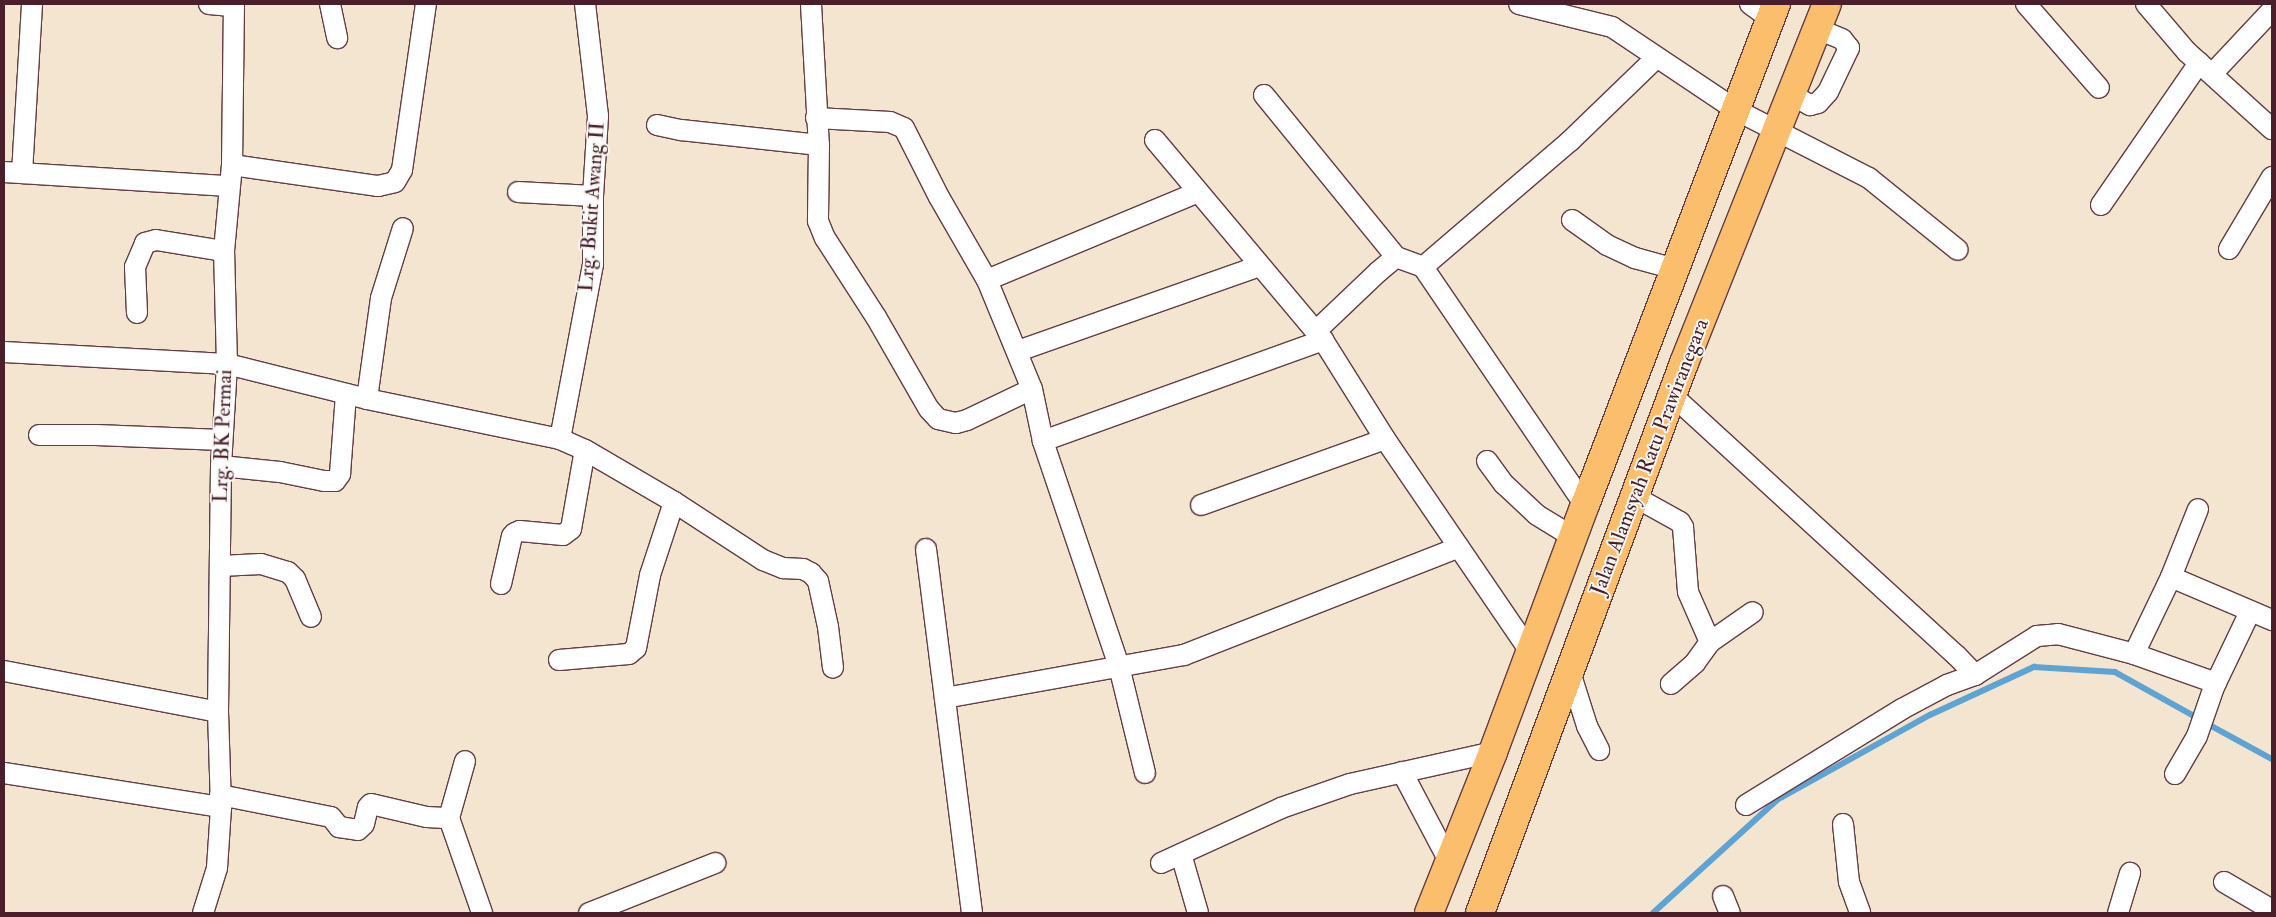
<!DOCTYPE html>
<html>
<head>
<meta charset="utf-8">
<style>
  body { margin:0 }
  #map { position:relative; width:2276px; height:917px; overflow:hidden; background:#f3e5cf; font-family:"IM FELL Double Pica",serif }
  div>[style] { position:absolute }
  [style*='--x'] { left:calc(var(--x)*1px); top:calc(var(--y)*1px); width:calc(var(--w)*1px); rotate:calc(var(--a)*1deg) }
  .stream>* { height:5.5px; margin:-2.75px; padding:0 2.75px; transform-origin:2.75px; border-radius:2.75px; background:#5da3d3 }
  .roads { filter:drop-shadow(1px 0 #633d44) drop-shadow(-1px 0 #633d44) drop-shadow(0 1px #633d44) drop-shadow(0 -1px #633d44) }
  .minor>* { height:20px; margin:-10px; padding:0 10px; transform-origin:10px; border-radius:10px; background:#fff }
  .highway>* { height:28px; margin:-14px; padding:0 14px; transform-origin:14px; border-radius:14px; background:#fabe6d }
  span { translate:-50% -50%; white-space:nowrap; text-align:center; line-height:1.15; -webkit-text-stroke:4px #f6f6f2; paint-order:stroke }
  .street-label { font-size:21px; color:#4a1f2b }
  .frame { position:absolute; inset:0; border:5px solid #4a1f2b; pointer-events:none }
</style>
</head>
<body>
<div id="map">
  <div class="stream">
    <i style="--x:2206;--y:723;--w:75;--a:28.6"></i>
    <i style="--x:1653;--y:913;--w:168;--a:-42.3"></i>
    <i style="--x:1777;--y:800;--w:175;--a:-29.1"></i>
    <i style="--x:1930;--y:715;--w:115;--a:-24.8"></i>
    <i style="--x:2034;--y:667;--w:81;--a:3.5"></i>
    <i style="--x:2115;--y:672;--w:95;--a:29"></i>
  </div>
  <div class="roads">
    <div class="minor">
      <i style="--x:209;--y:4;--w:25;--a:5"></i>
      <i style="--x:330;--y:4;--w:35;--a:78"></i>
      <i style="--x:811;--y:4;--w:141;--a:86.8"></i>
      <i style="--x:819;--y:145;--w:76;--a:90.8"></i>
      <i style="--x:818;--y:221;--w:18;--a:68"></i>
      <i style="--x:825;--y:238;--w:94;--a:57.2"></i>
      <i style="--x:876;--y:317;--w:106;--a:60.1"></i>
      <i style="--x:929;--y:409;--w:13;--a:48"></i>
      <i style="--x:938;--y:419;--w:18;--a:13"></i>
      <i style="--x:956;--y:423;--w:11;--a:-15"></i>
      <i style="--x:967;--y:420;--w:72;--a:-25.5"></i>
      <i style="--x:1519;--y:4;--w:96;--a:13.9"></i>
      <i style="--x:1612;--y:27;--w:149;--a:33.8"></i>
      <i style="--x:1736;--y:110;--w:149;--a:27.1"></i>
      <i style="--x:1869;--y:178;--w:114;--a:39"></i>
      <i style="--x:1750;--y:4;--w:26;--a:36"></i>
      <i style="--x:2026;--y:4;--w:111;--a:49"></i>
      <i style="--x:2146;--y:4;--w:63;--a:49.5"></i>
      <i style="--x:2187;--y:52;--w:115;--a:42.2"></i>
      <i style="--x:2212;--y:74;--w:88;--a:-46.8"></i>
      <i style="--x:1264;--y:95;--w:209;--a:50.8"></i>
      <i style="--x:1792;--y:95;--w:21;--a:29"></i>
      <i style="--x:1810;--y:105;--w:8;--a:-14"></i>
      <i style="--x:1818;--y:103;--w:15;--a:-48"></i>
      <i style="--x:1828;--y:92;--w:49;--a:-64.5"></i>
      <i style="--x:1849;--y:48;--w:11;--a:-128"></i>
      <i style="--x:1842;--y:39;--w:27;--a:-158"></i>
      <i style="--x:816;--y:118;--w:74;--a:3.1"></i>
      <i style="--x:890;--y:122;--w:15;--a:23"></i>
      <i style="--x:904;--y:128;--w:77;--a:63.1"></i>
      <i style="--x:939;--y:197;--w:96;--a:60"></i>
      <i style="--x:987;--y:280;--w:118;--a:67.6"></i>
      <i style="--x:1032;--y:389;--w:53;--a:78.1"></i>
      <i style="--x:657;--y:125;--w:25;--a:12"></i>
      <i style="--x:681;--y:130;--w:139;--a:6.2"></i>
      <i style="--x:1155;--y:140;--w:261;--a:50"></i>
      <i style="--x:1323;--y:340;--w:117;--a:57.9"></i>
      <i style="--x:1385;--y:439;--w:259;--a:55.7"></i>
      <i style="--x:232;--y:165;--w:148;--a:8.2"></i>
      <i style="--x:378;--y:186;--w:17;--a:-13"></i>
      <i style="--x:395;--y:182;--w:14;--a:-60"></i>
      <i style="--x:402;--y:170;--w:168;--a:-81.8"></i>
      <i style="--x:4;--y:172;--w:225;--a:3.6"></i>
      <i style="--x:22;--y:173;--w:169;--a:-86.6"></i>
      <i style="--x:518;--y:192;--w:75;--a:3.1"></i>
      <i style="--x:2101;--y:205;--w:173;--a:-55.4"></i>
      <i style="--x:1572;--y:220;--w:43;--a:35.5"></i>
      <i style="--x:1607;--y:245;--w:31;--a:25"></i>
      <i style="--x:1635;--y:258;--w:41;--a:15.4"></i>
      <i style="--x:2229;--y:249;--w:84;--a:-59.2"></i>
      <i style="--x:1423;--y:267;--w:288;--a:55.8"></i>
      <i style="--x:987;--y:280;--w:229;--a:-22.6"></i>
      <i style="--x:137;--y:313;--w:46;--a:-92.5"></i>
      <i style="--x:135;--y:267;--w:26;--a:-67"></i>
      <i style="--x:145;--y:243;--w:11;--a:-15"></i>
      <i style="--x:156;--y:240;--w:69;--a:9.2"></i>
      <i style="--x:1316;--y:331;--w:86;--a:-43.6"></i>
      <i style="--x:1378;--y:272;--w:23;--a:-40"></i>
      <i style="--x:1396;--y:257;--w:29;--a:20"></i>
      <i style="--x:1423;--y:267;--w:194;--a:-40.6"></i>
      <i style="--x:1570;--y:141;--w:120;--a:-44"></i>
      <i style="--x:1018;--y:351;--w:256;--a:-19.4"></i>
      <i style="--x:4;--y:352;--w:223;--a:3.1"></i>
      <i style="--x:227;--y:364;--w:144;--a:14"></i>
      <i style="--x:367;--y:399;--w:197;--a:11.7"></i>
      <i style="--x:560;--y:439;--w:27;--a:24"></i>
      <i style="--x:585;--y:450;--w:103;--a:30.3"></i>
      <i style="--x:674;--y:502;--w:106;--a:33.1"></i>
      <i style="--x:763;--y:560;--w:22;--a:22"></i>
      <i style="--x:783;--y:568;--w:20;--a:3"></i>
      <i style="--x:803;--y:569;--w:9;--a:27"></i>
      <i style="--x:811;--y:573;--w:11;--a:49"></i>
      <i style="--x:818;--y:581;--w:47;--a:77.7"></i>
      <i style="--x:828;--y:627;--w:41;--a:83"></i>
      <i style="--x:1673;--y:396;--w:384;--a:42.5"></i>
      <i style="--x:1956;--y:655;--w:28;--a:46"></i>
      <i style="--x:1975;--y:675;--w:73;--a:-32.2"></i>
      <i style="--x:2037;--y:636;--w:21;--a:-5"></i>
      <i style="--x:2058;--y:634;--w:79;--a:14.7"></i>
      <i style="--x:2134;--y:654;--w:87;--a:19.5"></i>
      <i style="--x:367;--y:399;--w:102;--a:-82.1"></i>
      <i style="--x:381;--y:298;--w:73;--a:-72.6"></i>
      <i style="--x:39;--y:435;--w:57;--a:0"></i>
      <i style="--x:96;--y:435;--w:126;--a:2.3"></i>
      <i style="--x:560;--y:439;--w:178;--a:-79.3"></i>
      <i style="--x:593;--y:264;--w:68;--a:-90"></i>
      <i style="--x:593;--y:196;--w:80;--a:-86.4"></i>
      <i style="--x:598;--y:116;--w:113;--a:-96.6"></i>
      <i style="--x:1487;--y:461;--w:29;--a:54"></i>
      <i style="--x:1504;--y:484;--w:45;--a:43.2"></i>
      <i style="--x:1537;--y:515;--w:42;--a:31.4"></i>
      <i style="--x:221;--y:466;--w:59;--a:5.8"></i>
      <i style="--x:280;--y:472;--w:45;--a:11.6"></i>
      <i style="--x:324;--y:481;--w:11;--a:0"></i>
      <i style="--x:335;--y:481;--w:9;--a:-54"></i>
      <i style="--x:340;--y:474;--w:80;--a:-85.7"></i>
      <i style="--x:1635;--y:497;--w:51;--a:29.1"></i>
      <i style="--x:1680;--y:522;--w:6;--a:59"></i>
      <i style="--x:1683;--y:527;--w:65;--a:85.6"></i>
      <i style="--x:1688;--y:592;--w:55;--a:66.3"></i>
      <i style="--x:1710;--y:642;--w:26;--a:126"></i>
      <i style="--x:1695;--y:663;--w:32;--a:139"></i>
      <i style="--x:1201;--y:505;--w:195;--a:-19.7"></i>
      <i style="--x:926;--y:549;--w:367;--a:82.8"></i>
      <i style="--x:220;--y:566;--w:41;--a:-2.8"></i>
      <i style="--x:261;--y:564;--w:28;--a:17"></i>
      <i style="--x:288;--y:572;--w:10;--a:45"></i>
      <i style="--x:295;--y:579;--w:41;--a:67.2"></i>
      <i style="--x:2171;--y:577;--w:110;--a:23.1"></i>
      <i style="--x:501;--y:584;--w:49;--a:-77.1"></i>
      <i style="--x:512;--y:536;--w:4;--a:-45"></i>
      <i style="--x:515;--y:533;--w:5;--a:-22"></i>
      <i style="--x:520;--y:531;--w:43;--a:5.3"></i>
      <i style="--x:563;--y:535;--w:10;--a:-37"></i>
      <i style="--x:571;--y:529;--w:80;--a:-80"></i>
      <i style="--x:1710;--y:642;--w:52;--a:-34.9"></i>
      <i style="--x:2134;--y:654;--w:85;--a:-64.3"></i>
      <i style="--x:2171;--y:577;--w:73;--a:-68.3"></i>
      <i style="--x:559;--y:660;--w:70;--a:-4.9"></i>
      <i style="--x:629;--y:654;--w:9;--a:-41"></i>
      <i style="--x:636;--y:648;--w:74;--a:-79.1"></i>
      <i style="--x:650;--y:575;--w:77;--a:-71.8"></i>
      <i style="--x:4;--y:671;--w:218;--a:10.8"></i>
      <i style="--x:1570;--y:672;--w:57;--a:72.5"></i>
      <i style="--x:1587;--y:726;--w:27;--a:63"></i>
      <i style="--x:945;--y:698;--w:243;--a:-10.2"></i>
      <i style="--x:1184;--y:655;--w:295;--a:-21.4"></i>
      <i style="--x:1402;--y:772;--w:103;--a:62.2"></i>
      <i style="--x:4;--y:773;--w:220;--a:8.9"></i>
      <i style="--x:1145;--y:773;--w:110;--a:-103.7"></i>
      <i style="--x:1119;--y:666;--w:237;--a:-108.7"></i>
      <i style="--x:1043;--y:441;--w:298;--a:-19.8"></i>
      <i style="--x:2175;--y:774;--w:44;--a:-59.9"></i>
      <i style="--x:2197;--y:736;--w:52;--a:-70.9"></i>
      <i style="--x:2214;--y:687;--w:83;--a:-64.4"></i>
      <i style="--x:220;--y:795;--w:113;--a:11.2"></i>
      <i style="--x:331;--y:817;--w:13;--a:51"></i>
      <i style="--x:339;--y:827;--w:19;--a:9"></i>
      <i style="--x:358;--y:830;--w:8;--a:-45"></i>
      <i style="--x:364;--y:824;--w:17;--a:-77"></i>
      <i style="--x:368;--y:807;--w:4;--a:-45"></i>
      <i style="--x:371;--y:804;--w:57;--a:13.1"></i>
      <i style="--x:427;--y:817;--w:22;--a:3"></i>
      <i style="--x:449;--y:818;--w:59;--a:-74.3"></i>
      <i style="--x:1746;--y:805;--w:183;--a:-31.6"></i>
      <i style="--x:1902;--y:709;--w:51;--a:-28.1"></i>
      <i style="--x:1947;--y:685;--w:30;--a:-20"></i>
      <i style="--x:449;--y:818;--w:101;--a:70.8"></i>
      <i style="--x:1843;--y:824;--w:58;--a:84.1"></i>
      <i style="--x:1849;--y:882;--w:33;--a:70"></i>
      <i style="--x:1181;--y:854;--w:61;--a:73.9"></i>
      <i style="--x:1161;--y:863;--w:132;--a:-24.6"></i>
      <i style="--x:1281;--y:808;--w:73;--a:-19.2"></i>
      <i style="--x:1350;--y:784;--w:147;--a:-12.6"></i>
      <i style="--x:2224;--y:882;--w:56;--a:30.3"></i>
      <i style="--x:1723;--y:896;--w:18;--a:68"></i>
      <i style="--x:203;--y:913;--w:47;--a:-72.7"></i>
      <i style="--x:217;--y:868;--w:61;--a:-86.2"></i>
      <i style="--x:221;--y:807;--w:95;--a:-91.8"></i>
      <i style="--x:218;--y:712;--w:246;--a:-89.3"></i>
      <i style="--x:221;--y:466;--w:102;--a:-86.6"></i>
      <i style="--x:227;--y:364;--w:113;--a:-91.5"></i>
      <i style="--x:224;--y:251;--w:86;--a:-84.7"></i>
      <i style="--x:232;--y:165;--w:161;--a:-89.3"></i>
      <i style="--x:589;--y:913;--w:136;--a:-21.6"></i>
      <i style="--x:2118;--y:913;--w:42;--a:-73.3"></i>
    </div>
    <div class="highway">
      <i style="--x:1429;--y:913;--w:173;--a:-68.3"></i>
      <i style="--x:1493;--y:752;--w:264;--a:-69.6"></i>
      <i style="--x:1585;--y:505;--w:536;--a:-69.13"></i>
      <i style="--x:1480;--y:913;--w:587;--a:-69.65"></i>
      <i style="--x:1684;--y:363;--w:386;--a:-68.3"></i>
    </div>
  </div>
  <div class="street-label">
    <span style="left:592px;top:207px;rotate:-86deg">Lrg. Bukit Awang II</span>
    <span style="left:223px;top:436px;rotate:-88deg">Lrg. BK Permai</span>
    <span style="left:1650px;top:457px;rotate:-69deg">Jalan Alamsyah Ratu Prawiranegara</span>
  </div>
  <div class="frame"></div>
</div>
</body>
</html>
